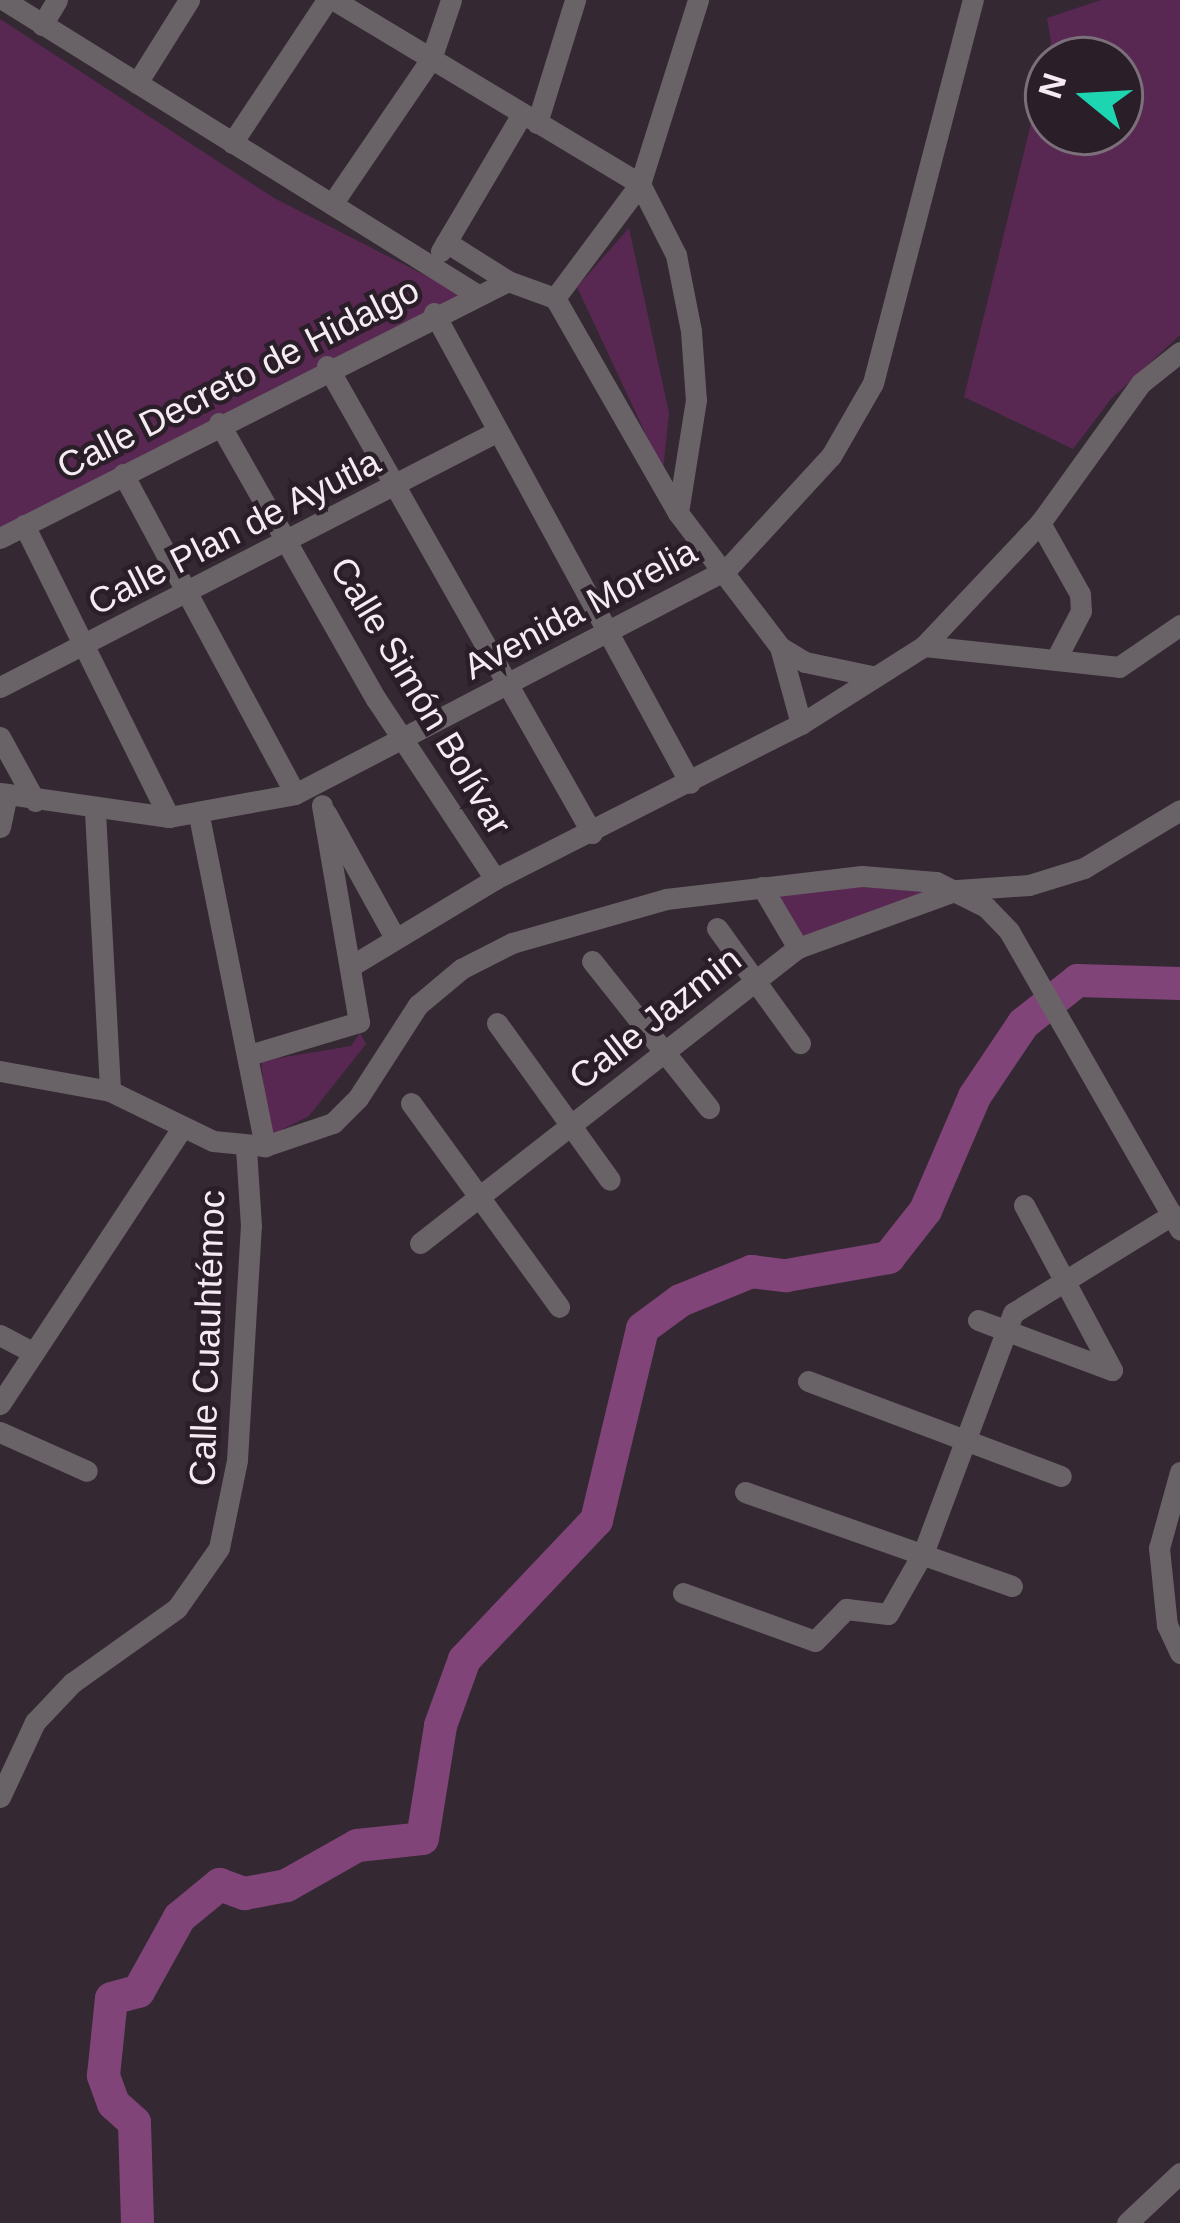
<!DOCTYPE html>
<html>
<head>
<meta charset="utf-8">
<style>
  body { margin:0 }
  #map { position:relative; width:1180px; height:2223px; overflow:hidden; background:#342832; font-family:Arial,sans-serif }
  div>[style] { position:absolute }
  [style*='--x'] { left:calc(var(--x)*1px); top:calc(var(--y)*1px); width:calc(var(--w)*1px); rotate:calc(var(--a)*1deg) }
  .green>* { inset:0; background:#592852 }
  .river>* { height:33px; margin:-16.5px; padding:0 16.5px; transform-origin:16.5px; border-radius:16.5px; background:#804478 }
  .minor>* { height:21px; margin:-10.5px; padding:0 10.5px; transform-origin:10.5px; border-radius:10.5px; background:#696267 }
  span { translate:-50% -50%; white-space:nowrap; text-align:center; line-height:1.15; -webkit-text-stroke:9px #2a1e28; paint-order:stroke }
  .street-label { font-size:36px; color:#f4ecf2 }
  .north { position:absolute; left:1024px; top:36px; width:120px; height:120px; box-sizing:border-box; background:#2a1e28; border:3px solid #7b7079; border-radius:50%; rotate:288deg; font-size:33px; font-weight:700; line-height:48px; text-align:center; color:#f4ecf2 }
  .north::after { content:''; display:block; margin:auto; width:42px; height:54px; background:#1dd5b1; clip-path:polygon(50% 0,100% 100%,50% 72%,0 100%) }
</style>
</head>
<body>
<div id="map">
  <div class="green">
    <i style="clip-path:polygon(evenodd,1101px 0,1180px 0,1180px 335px,1111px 399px,1073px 449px,964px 397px,1051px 42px,1047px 18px,1101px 0,1048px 60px,1120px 60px,1120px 132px,1048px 132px,1048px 60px)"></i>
    <i style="clip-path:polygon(0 19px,274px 198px,462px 294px,0 536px)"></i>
    <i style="clip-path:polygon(629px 228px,669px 413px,663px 471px,577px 287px)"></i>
    <i style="clip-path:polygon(862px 887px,933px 892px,797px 940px,774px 895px)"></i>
    <i style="clip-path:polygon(360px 1033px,366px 1044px,309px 1116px,269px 1136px,261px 1061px,351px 1046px)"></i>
  </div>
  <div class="river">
    <i style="--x:137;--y:2223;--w:101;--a:-91.7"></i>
    <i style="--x:134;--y:2122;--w:28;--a:-138"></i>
    <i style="--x:113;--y:2103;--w:30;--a:-110"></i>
    <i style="--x:103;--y:2075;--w:77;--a:-84.1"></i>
    <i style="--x:111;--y:1998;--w:28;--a:-15"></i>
    <i style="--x:138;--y:1991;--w:85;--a:-61"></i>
    <i style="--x:179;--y:1917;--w:52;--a:-39.5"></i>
    <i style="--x:219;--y:1884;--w:27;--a:20"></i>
    <i style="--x:244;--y:1893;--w:43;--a:-10.8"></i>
    <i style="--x:286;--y:1885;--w:81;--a:-29.4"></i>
    <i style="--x:357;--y:1845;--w:65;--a:-6.1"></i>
    <i style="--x:422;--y:1838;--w:114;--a:-80.9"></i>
    <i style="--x:440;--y:1725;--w:70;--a:-70"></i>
    <i style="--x:464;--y:1659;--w:192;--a:-46.5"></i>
    <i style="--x:596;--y:1520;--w:197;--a:-76.5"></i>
    <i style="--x:642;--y:1328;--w:47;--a:-36.4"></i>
    <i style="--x:680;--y:1300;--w:77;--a:-22.2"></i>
    <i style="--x:751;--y:1271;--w:35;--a:7"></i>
    <i style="--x:786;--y:1275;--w:104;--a:-10"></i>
    <i style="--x:888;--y:1257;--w:60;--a:-51.8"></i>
    <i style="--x:925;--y:1210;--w:124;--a:-66.7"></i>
    <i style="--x:974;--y:1096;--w:88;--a:-56.1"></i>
    <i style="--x:1023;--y:1023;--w:69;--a:-38.5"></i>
    <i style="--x:1077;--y:980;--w:103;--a:1.7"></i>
  </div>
  <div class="minor">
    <i style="--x:4;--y:0;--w:556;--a:31.92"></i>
    <i style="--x:334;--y:0;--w:357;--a:31"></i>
    <i style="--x:640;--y:184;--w:80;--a:63.1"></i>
    <i style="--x:676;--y:255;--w:77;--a:78.8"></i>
    <i style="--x:691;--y:331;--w:69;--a:85.9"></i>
    <i style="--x:696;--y:400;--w:114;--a:99.1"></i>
    <i style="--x:678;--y:513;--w:168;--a:52.7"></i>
    <i style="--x:780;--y:647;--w:29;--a:31"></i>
    <i style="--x:805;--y:662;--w:68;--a:11.8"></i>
    <i style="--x:42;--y:25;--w:29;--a:-59"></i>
    <i style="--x:137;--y:83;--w:98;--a:-57.9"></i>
    <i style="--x:537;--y:123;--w:129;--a:-72.8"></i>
    <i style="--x:232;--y:143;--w:172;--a:-56.4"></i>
    <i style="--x:332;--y:204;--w:176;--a:-55.7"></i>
    <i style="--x:431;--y:59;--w:62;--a:-71.3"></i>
    <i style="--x:446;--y:242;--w:73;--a:32.2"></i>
    <i style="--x:508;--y:281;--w:50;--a:19.9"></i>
    <i style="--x:555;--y:298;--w:248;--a:60.2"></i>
    <i style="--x:441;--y:251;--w:159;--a:-59.4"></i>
    <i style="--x:555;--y:298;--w:142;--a:-53.3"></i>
    <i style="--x:640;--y:184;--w:193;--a:-72.5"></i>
    <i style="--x:434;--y:313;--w:535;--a:61.42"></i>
    <i style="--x:327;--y:366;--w:537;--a:60.43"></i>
    <i style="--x:219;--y:423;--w:318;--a:60.4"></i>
    <i style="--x:376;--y:699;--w:216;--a:56.5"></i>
    <i style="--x:123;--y:474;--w:363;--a:61.7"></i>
    <i style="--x:1040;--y:523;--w:81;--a:60.6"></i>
    <i style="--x:1080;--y:594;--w:17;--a:87"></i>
    <i style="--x:1081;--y:611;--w:54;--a:117.5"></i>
    <i style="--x:24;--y:525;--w:326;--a:63.6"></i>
    <i style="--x:0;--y:538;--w:569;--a:-26.84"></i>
    <i style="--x:924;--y:646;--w:196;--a:6.1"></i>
    <i style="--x:1119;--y:667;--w:74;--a:-34.5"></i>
    <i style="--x:780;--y:647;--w:80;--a:74.7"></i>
    <i style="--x:0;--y:687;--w:558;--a:-27.21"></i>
    <i style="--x:0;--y:737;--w:73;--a:61.3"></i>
    <i style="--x:0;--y:793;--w:171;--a:8.1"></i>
    <i style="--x:169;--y:817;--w:128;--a:-10.3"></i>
    <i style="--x:295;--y:794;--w:486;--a:-27.5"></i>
    <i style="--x:726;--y:570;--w:155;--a:-47.4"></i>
    <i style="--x:831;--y:456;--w:84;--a:-60.1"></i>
    <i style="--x:873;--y:383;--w:396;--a:-75.4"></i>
    <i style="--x:95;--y:812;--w:279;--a:86.9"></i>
    <i style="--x:326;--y:813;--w:143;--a:61.1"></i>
    <i style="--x:199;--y:816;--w:337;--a:78.7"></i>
    <i style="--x:0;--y:827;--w:34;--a:-78"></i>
    <i style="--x:762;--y:887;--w:71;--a:59.5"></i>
    <i style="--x:717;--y:928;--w:142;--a:54.2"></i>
    <i style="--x:592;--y:961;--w:188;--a:51.5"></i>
    <i style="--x:351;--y:966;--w:168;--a:-31.1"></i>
    <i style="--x:495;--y:879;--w:343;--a:-26.9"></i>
    <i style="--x:801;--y:724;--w:146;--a:-32.4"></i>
    <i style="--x:924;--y:646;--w:169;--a:-46.7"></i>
    <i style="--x:1040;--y:523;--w:173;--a:-54.2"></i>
    <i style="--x:1141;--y:383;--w:50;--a:-38.5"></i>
    <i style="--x:497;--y:1023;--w:193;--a:54.3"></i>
    <i style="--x:249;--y:1055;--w:115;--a:-16.7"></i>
    <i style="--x:359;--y:1022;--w:220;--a:-99.7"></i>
    <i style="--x:0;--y:1071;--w:112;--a:10.3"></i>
    <i style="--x:110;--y:1091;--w:114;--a:25.9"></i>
    <i style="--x:213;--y:1141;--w:52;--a:5.5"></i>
    <i style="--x:265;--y:1146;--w:72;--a:-18.7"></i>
    <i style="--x:333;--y:1123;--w:35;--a:-45"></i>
    <i style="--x:358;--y:1098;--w:111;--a:-57.2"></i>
    <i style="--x:418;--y:1005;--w:56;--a:-39.9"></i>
    <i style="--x:461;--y:969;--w:57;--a:-27"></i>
    <i style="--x:512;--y:943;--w:160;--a:-15.9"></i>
    <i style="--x:666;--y:899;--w:197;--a:-6.7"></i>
    <i style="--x:862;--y:876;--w:74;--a:4.6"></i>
    <i style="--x:936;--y:882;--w:56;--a:26.6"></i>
    <i style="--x:986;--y:907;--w:33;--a:46"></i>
    <i style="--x:1009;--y:931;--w:344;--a:60.2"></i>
    <i style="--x:411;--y:1103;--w:252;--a:54"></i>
    <i style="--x:1024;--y:1205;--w:187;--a:61.9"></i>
    <i style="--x:420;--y:1243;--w:479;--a:-38"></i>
    <i style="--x:798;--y:948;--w:169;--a:-20"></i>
    <i style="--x:957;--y:890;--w:72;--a:-4"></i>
    <i style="--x:1029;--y:885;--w:58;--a:-17.2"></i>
    <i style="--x:1084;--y:868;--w:112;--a:-31.1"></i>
    <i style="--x:978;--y:1320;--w:143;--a:20.5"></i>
    <i style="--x:0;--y:1335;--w:38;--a:28"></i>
    <i style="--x:808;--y:1381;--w:270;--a:20.6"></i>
    <i style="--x:0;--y:1404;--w:329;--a:-56.6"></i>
    <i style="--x:0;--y:1432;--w:95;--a:24.1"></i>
    <i style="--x:1180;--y:1472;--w:79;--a:105.4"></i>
    <i style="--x:1159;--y:1548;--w:77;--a:84.1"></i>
    <i style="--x:1167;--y:1625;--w:31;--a:65"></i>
    <i style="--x:745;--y:1492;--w:283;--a:19.4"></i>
    <i style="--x:683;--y:1593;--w:140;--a:20"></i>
    <i style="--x:815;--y:1641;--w:45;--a:-45.9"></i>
    <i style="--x:846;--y:1609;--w:42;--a:6.8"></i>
    <i style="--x:888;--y:1614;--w:73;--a:-60.3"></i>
    <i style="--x:924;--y:1551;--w:254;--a:-69.5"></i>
    <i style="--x:1013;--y:1313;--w:188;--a:-31.7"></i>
    <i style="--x:0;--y:1797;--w:83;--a:-65"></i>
    <i style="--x:35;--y:1722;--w:54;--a:-46.5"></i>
    <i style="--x:72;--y:1683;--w:129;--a:-35.5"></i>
    <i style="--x:177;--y:1608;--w:73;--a:-55"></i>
    <i style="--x:219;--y:1548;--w:90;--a:-78.4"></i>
    <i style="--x:237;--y:1460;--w:234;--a:-86.6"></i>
    <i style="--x:251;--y:1226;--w:77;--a:-93.7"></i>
    <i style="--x:1127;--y:2223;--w:73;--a:-43.3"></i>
  </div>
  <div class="street-label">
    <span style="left:238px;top:378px;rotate:-27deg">Calle Decreto de Hidalgo</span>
    <span style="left:234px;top:532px;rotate:-27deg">Calle Plan de Ayutla</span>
    <span style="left:580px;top:609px;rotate:-28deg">Avenida Morelia</span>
    <span style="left:421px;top:696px;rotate:59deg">Calle Simón Bolívar</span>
    <span style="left:655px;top:1018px;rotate:-38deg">Calle Jazmin</span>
    <span style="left:207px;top:1338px;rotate:-88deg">Calle Cuauhtémoc</span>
  </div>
  <div class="north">N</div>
</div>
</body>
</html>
